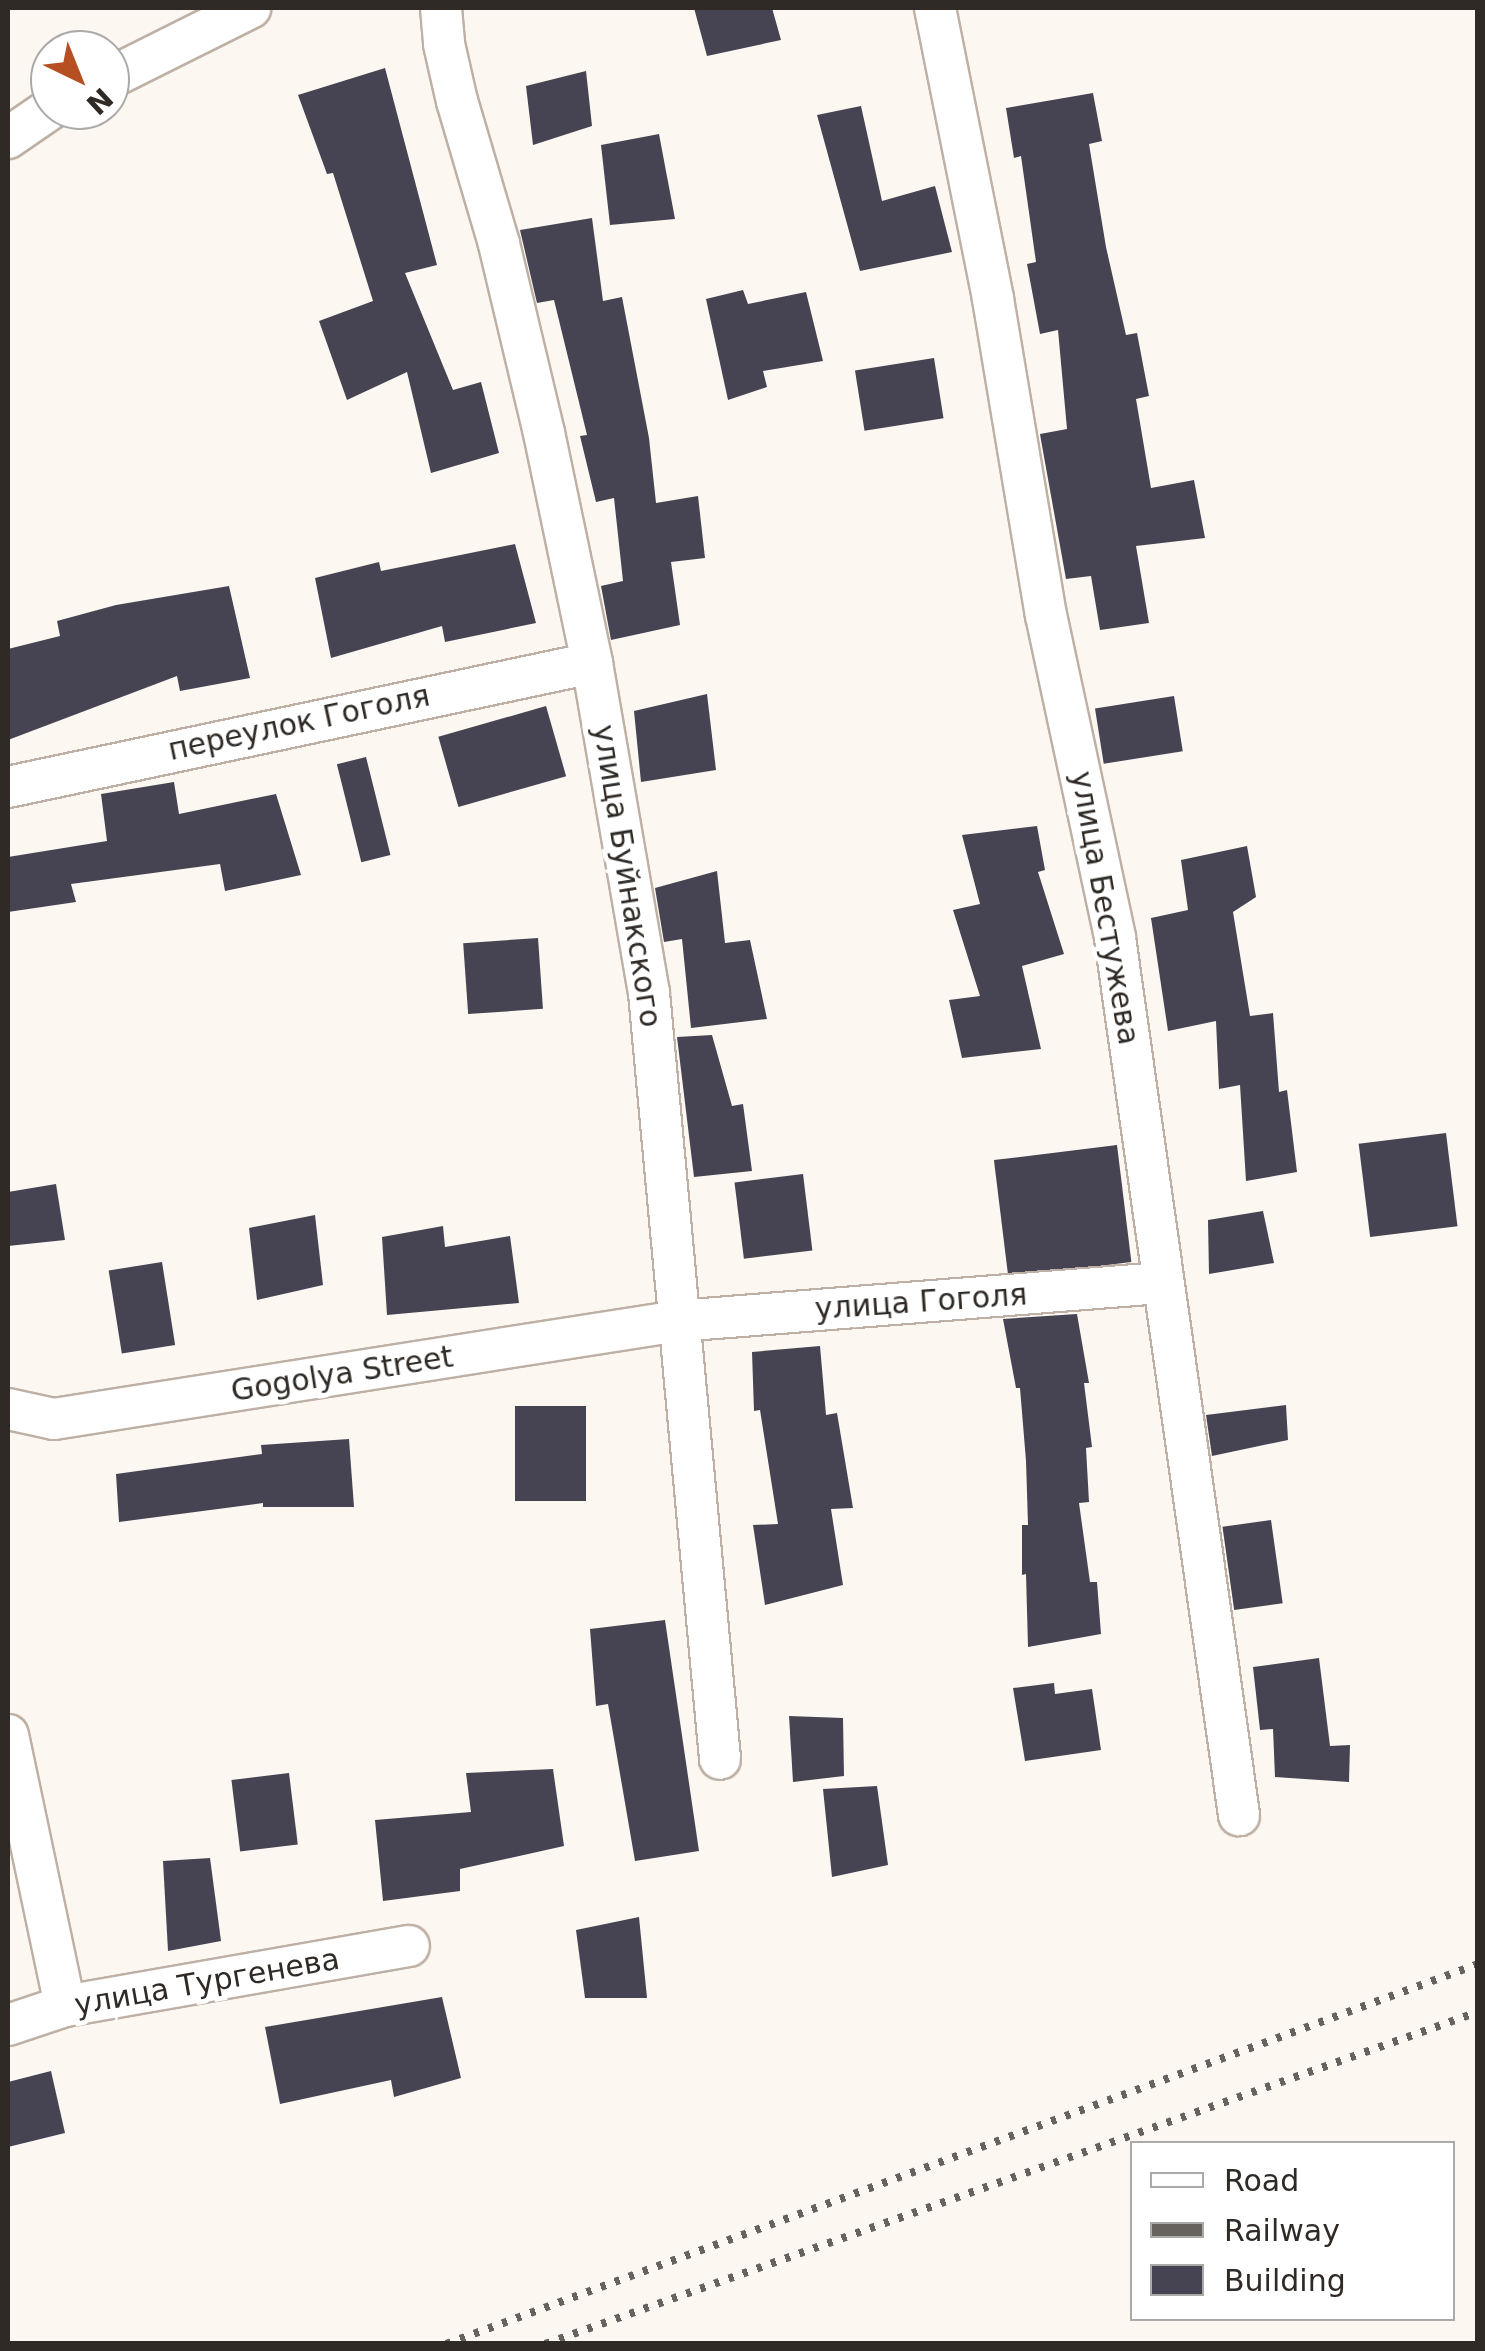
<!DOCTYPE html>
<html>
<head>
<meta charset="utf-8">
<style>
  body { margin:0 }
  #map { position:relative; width:1485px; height:2351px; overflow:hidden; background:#fdf7f2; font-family:"DejaVu Sans",sans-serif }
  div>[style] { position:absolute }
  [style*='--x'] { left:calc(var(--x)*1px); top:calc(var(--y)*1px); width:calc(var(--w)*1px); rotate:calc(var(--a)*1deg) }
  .building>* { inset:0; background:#464452; transform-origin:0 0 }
  .roads { filter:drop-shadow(2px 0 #beb0a4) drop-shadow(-2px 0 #beb0a4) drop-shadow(0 2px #beb0a4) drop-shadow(0 -2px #beb0a4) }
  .street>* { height:40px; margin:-20px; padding:0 20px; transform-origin:20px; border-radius:20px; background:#fff }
  .rail>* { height:8px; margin-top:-4px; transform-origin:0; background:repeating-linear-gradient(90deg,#67625d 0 5px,transparent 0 15px) }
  span { translate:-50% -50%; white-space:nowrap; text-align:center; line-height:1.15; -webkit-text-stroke:10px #fff; paint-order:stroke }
  .street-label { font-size:30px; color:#2f2a25 }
  .frame { position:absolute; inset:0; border:10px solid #2f2a25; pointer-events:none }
  .legend { position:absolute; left:1130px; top:2141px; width:325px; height:180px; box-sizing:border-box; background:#fff; border:2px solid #acaaa8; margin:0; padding:12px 18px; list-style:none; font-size:30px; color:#2f2a25 }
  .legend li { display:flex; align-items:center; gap:20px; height:50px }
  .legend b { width:50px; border:2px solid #acaaa8 }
  .north { position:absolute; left:30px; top:30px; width:100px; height:100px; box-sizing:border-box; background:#fff; border:2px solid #acaaa8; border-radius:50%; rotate:137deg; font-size:28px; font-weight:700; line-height:40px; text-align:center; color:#2f2a25 }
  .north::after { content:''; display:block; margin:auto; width:35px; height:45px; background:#b65023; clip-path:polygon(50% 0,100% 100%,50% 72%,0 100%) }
</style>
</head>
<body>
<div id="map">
  <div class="building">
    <i style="clip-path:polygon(694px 8px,772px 8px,781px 40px,707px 56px)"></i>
    <i style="clip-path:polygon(385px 68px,437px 265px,405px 273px,453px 390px,481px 382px,499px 453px,431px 473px,407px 372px,347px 400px,319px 321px,373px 301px,333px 173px,327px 174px,298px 95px)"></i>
    <i style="clip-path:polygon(586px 71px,592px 126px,533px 145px,526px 86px)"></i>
    <i style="clip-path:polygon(1093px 93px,1102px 141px,1089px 144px,1106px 247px,1126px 335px,1137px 333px,1149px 396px,1136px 399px,1151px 488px,1194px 480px,1205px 538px,1136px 546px,1149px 623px,1100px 630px,1091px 576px,1066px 579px,1041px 440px,1040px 434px,1067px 429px,1058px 330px,1040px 334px,1027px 264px,1036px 262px,1021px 156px,1014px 158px,1006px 108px)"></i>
    <i style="clip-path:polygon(861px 106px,882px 201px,935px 186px,952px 252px,860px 271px,817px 115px)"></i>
    <i style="clip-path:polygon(659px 134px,675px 219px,610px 225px,601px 145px)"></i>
    <i style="clip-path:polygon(592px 218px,603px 301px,622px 297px,649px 438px,656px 503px,698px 496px,705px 558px,671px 562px,680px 625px,611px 640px,601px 586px,623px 581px,614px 498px,596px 502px,580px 436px,587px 435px,554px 300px,537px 303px,520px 230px)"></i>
    <i style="clip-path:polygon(743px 290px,748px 304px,806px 292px,823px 361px,763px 371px,767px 387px,728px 400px,706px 299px)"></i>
    <i style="left:934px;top:358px;width:61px;height:80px;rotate:81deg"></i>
    <i style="clip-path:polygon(515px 544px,536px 623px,445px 642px,442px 626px,331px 658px,315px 578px,379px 562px,381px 571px)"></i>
    <i style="clip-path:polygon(229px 586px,250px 678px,180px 691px,177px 676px,8px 740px,8px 649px,60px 636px,57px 621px,116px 605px)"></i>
    <i style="clip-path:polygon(707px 694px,716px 770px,641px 782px,634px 711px)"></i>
    <i style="left:1174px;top:696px;width:56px;height:80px;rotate:81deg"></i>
    <i style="left:546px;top:706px;width:73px;height:112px;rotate:74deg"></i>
    <i style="left:366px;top:757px;width:101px;height:30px;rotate:76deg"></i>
    <i style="clip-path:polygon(174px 782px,179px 814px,276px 794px,301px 875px,225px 891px,220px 864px,71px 884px,76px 902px,8px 912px,8px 857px,107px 841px,101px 794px)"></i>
    <i style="clip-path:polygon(1037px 826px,1045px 870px,1038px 872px,1064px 954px,1022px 966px,1041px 1049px,962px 1058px,949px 1000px,980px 996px,953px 910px,980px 904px,962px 835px)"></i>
    <i style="clip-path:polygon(1247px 846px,1256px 897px,1233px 912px,1250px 1016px,1273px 1013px,1279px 1092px,1287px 1090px,1297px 1172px,1246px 1181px,1240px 1085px,1219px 1089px,1216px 1021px,1168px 1031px,1151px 918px,1188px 910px,1181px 860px)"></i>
    <i style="clip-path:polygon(717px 871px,725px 943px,750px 940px,767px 1019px,691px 1028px,682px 939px,664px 942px,655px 888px)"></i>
    <i style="left:538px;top:938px;width:71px;height:75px;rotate:86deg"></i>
    <i style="clip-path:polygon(712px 1035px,732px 1106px,743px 1104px,752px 1171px,694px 1177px,677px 1037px)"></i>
    <i style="left:1446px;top:1133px;width:94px;height:88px;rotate:83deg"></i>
    <i style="left:1117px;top:1145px;width:118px;height:124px;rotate:83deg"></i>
    <i style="left:803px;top:1174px;width:77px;height:69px;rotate:83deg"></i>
    <i style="clip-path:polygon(56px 1184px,65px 1240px,8px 1246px,8px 1192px)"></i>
    <i style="clip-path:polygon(1263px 1211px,1274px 1263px,1209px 1274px,1208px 1220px)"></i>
    <i style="clip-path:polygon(315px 1215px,323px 1285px,257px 1300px,249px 1228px)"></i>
    <i style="clip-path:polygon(443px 1226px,445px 1247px,510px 1236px,519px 1303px,387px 1315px,382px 1237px)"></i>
    <i style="left:162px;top:1262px;width:84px;height:54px;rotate:81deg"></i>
    <i style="clip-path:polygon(1077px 1314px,1089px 1383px,1084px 1383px,1092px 1447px,1086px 1448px,1089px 1502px,1079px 1503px,1090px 1582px,1097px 1582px,1101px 1634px,1028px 1647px,1026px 1574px,1022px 1575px,1022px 1525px,1028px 1525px,1026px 1461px,1020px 1388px,1016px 1388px,1003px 1319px)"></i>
    <i style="clip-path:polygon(820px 1346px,826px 1415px,837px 1413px,853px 1508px,831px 1509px,843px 1585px,765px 1605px,753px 1525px,778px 1524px,760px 1410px,754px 1411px,752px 1352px)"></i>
    <i style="clip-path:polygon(1286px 1405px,1288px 1440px,1212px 1456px,1206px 1415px)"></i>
    <i style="left:515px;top:1406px;width:71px;height:95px"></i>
    <i style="clip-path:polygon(349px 1439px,354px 1507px,263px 1507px,263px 1503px,119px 1522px,116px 1474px,262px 1454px,261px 1445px)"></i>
    <i style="left:1271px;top:1520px;width:84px;height:49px;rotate:82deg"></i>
    <i style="clip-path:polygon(665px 1620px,699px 1851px,635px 1861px,608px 1704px,596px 1706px,590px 1629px)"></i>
    <i style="clip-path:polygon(1319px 1658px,1330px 1746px,1350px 1745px,1349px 1782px,1275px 1777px,1273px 1729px,1260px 1730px,1253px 1667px)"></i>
    <i style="clip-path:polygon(1054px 1683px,1055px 1694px,1092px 1689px,1101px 1750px,1025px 1761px,1013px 1688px)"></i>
    <i style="clip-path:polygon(789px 1716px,843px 1718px,844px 1776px,793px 1782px)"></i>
    <i style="clip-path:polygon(553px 1769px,564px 1846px,460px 1869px,460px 1891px,383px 1901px,375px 1820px,471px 1812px,466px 1773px)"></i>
    <i style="left:289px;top:1773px;width:72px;height:58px;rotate:83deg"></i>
    <i style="clip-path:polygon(877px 1786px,888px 1865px,832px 1877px,823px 1789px)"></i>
    <i style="clip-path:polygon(210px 1858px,221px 1941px,168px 1951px,163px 1861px)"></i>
    <i style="clip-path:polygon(639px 1917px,647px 1998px,585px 1998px,576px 1930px)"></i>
    <i style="clip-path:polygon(442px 1997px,461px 2078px,394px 2097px,391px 2080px,280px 2104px,265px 2027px)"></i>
    <i style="clip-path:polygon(51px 2071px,65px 2133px,8px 2147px,8px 2082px)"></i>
  </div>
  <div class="roads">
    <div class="street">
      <i style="--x:441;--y:8;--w:36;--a:85"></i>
      <i style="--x:444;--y:44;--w:58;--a:77.2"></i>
      <i style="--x:457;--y:101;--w:149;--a:73.6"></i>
      <i style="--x:499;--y:244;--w:194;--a:76.6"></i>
      <i style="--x:544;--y:433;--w:235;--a:78.2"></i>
      <i style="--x:592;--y:663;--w:335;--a:80.2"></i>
      <i style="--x:649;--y:993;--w:769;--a:84.7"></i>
      <i style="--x:935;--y:8;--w:297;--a:78.7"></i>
      <i style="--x:993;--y:299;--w:320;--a:80.5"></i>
      <i style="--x:1046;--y:615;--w:330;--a:77.9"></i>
      <i style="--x:1115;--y:938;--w:886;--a:81.95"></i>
      <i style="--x:110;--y:78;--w:157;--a:-26.6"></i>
      <i style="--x:8;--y:138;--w:51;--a:-34.6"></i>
      <i style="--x:8;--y:787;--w:597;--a:-11.99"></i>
      <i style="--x:8;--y:1409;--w:47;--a:12.3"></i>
      <i style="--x:54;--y:1419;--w:632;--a:-8.93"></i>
      <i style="--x:678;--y:1321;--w:487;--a:-4.5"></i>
      <i style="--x:8;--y:1735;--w:277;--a:78.1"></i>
      <i style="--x:8;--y:2025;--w:60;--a:-18.4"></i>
      <i style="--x:65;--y:2006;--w:349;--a:-9.9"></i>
    </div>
  </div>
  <div class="rail">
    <i style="--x:446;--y:2344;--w:1100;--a:-20.21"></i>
    <i style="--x:545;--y:2344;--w:990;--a:-19.59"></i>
  </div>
  <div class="street-label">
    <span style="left:299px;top:723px;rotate:-12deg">переулок Гоголя</span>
    <span style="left:627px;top:876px;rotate:81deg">улица Буйнакского</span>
    <span style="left:1105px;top:908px;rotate:80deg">улица Бестужева</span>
    <span style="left:921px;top:1302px;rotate:-4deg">улица Гоголя</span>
    <span style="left:342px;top:1374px;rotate:-9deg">Gogolya Street</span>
    <span style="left:207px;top:1982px;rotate:-10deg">улица Тургенева</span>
  </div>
  <div class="frame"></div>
  <ul class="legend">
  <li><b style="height:12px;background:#fff"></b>Road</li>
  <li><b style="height:12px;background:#67625d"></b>Railway</li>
  <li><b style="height:28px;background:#464452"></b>Building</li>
  </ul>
  <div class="north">N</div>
</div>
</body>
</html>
